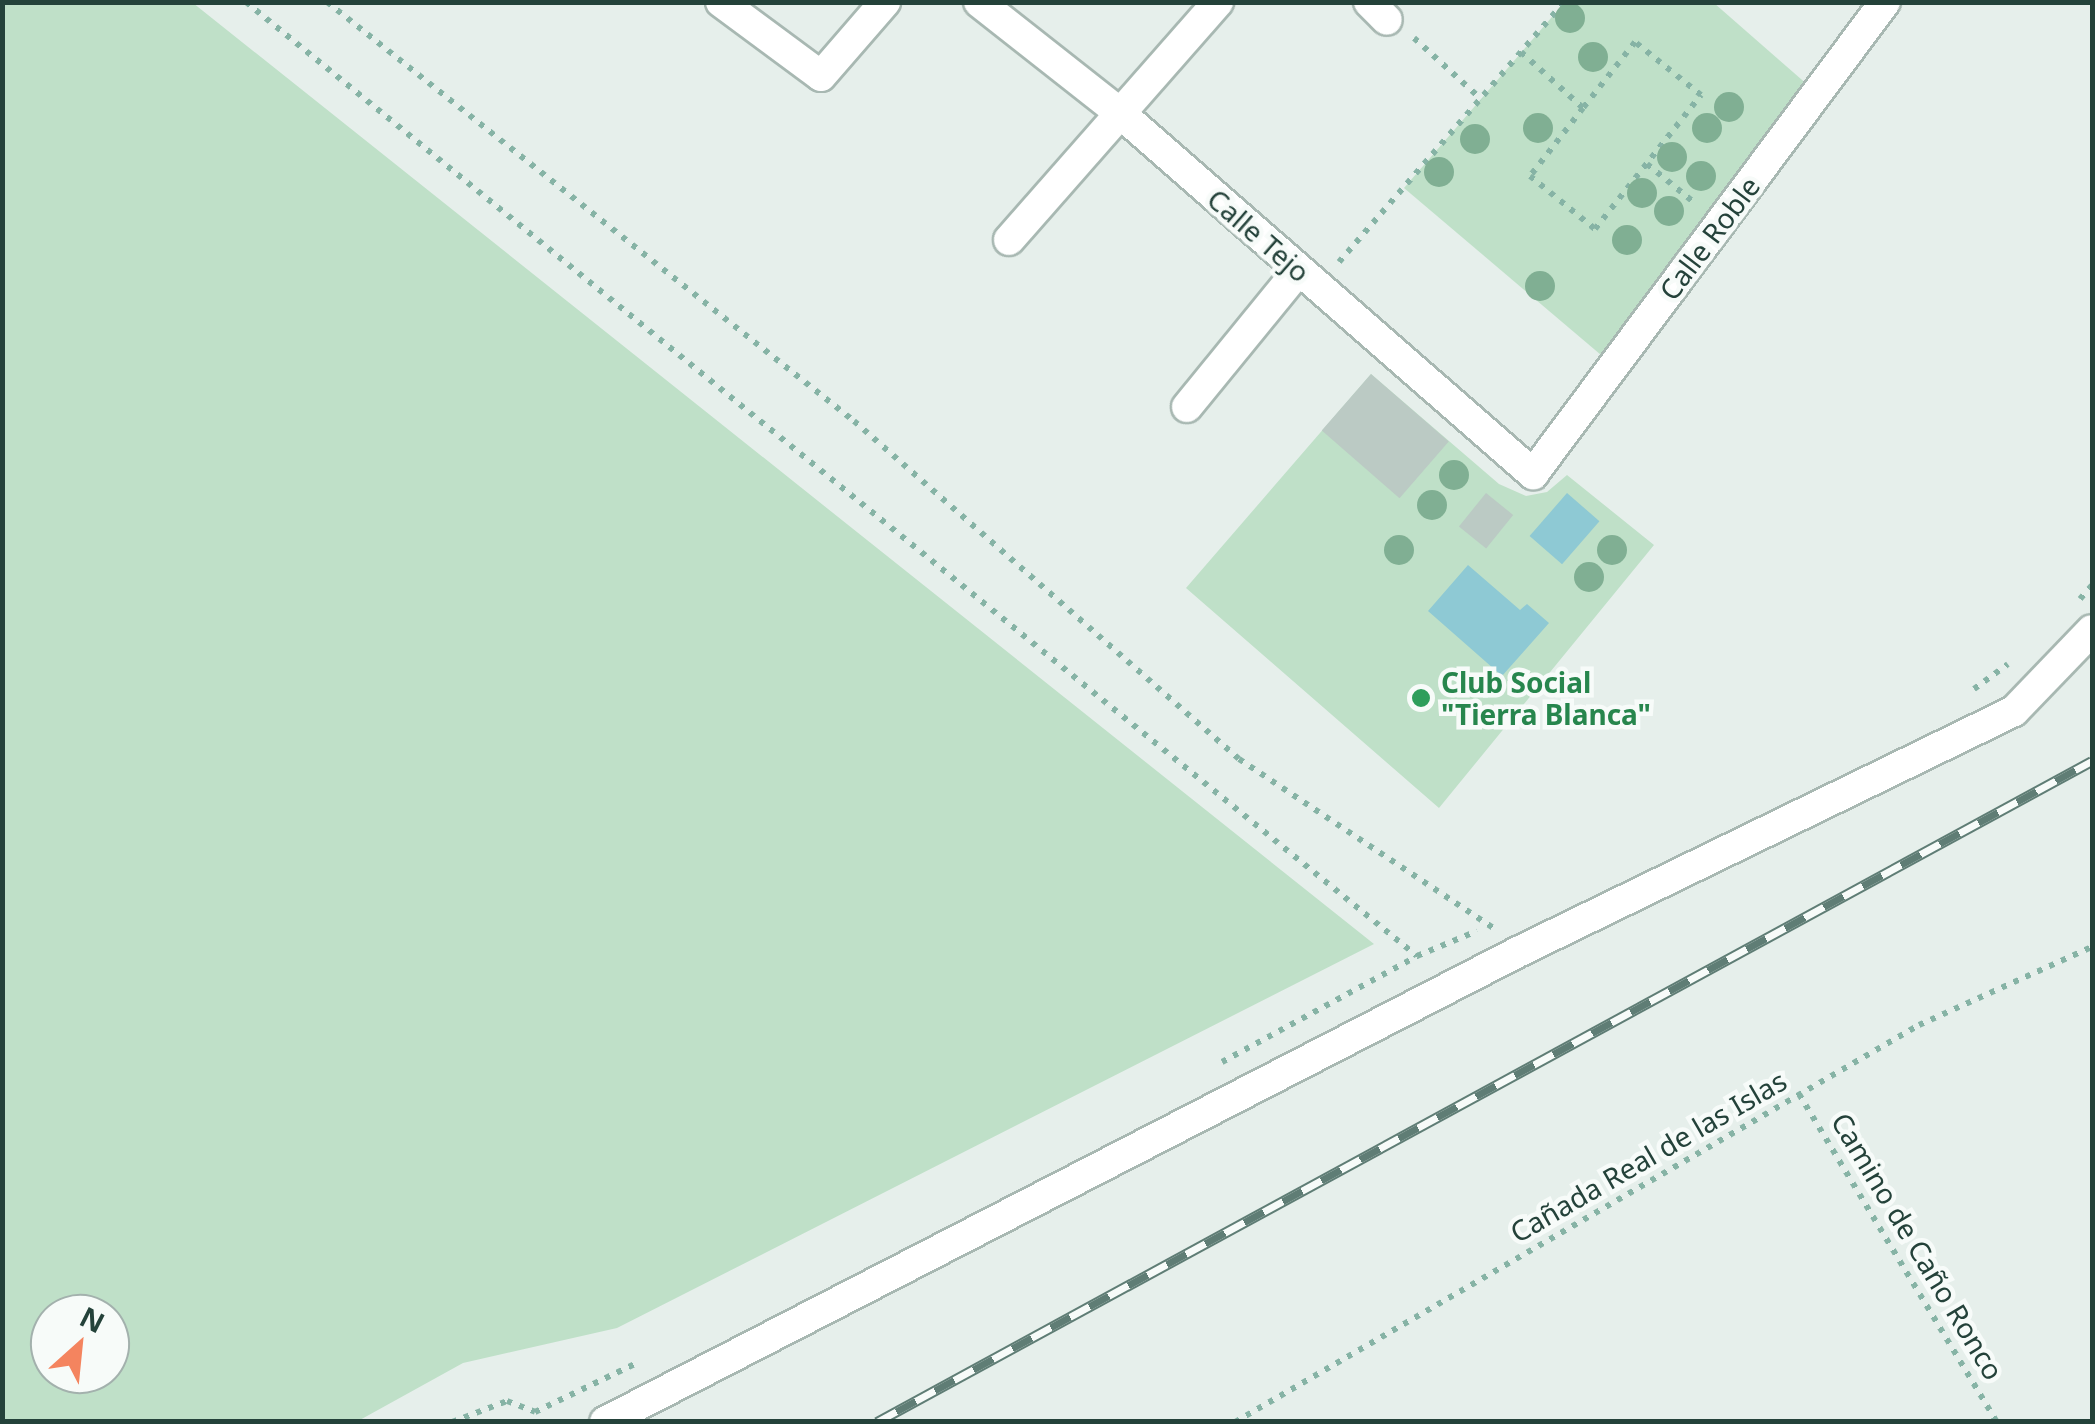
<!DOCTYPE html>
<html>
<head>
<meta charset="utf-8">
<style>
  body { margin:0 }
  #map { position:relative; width:2095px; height:1424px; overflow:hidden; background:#e6efeb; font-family:"Noto Sans",sans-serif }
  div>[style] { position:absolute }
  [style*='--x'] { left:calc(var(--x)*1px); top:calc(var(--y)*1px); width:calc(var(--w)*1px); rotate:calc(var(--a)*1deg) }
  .green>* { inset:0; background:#bfe0c8 }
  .water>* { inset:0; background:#8ec9d4; transform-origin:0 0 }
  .building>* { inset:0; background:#bbcac4; transform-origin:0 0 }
  .path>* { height:6px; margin-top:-3px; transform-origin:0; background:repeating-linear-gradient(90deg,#86b3a5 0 5px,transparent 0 13px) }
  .roads { filter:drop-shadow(2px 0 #a8b8b2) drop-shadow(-2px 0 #a8b8b2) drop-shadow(0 2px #a8b8b2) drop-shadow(0 -2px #a8b8b2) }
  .minor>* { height:30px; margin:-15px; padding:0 15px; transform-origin:15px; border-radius:15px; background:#fff }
  .rail>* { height:11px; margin-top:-5.5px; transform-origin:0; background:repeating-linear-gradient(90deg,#f7fbf9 0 22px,#5f7d75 0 44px); box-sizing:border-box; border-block:2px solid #5f7d75 }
  .trees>* { width:30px; height:30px; margin:-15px; border-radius:50%; background:#80af93 }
  .dots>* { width:28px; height:28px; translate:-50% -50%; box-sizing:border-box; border:5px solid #f7fbf9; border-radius:50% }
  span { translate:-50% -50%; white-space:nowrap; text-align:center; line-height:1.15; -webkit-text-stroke:9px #f7fbf9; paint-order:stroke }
  .street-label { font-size:28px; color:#24423a }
  .leisure-label { font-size:28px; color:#27864d; font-weight:700 }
  .left { translate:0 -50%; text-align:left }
  .frame { position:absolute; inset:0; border:5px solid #24423a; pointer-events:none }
  .north { position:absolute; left:30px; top:1294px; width:100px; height:100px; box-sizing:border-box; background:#f7fbf9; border:2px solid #a3b1ad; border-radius:50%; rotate:27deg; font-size:28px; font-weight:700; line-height:40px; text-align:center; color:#24423a }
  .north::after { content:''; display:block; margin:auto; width:35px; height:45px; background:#f4845f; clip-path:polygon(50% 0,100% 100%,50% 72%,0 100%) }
</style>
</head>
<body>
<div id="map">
  <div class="green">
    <i style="clip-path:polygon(evenodd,3px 2px,193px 3px,1374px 944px,617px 1328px,463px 1363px,358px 1421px,3px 1421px,3px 2px,110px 1314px,110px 1374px,50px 1374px,50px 1314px,110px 1314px)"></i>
    <i style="clip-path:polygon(1564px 3px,1714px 3px,1817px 93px,1614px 366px,1404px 188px)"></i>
    <i style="clip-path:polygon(1371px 374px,1499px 484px,1526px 496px,1547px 492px,1567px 475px,1654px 545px,1439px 808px,1186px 588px)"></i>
  </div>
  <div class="water">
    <i style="left:1567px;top:493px;width:43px;height:57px;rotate:41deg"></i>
    <i style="clip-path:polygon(1468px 565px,1520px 610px,1527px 604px,1549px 623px,1502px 676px,1428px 611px)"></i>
  </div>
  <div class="building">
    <i style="left:1371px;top:374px;width:103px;height:75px;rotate:41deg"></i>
    <i style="left:1486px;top:493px;width:35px;height:43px;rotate:39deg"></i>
  </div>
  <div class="path">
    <i style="--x:246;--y:2;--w:1510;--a:39.17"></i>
    <i style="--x:327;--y:2;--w:673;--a:38.49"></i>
    <i style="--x:854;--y:421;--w:512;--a:41.28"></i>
    <i style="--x:1239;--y:759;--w:309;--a:33.6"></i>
    <i style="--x:1414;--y:38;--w:91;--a:42.3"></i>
    <i style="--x:1521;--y:52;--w:84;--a:42.1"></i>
    <i style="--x:1583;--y:108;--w:86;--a:127.9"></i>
    <i style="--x:1530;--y:176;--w:84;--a:39.2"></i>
    <i style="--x:1595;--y:229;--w:171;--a:-51.7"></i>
    <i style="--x:1701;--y:95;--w:85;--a:-141.2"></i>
    <i style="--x:1635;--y:42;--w:84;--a:128.2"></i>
    <i style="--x:1647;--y:164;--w:63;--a:39.2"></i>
    <i style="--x:1339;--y:262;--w:344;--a:-49.1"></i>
    <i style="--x:2080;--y:599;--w:18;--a:-49"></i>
    <i style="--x:1974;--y:689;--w:42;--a:-36.3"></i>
    <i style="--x:1222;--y:1062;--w:222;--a:-28.5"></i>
    <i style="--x:1417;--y:956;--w:65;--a:-22.6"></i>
    <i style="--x:1799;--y:1094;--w:383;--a:58.9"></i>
    <i style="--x:452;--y:1422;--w:59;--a:-20.9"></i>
    <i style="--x:507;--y:1401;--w:30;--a:21"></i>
    <i style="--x:535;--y:1412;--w:113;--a:-25.7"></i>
    <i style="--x:1235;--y:1422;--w:791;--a:-30.13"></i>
    <i style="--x:1919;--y:1025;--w:190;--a:-24.3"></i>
  </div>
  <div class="roads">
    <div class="minor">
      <i style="--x:721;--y:2;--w:124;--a:36.5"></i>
      <i style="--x:821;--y:76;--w:98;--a:-49.1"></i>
      <i style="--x:979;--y:2;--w:179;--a:38.2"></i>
      <i style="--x:1120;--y:113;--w:549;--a:41.16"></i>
      <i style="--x:1533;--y:474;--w:589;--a:-53.29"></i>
      <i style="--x:1369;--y:2;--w:25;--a:45"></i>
      <i style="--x:1009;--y:240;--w:317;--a:-48.7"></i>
      <i style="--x:1187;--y:407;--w:176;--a:-50.8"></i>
      <i style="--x:605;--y:1422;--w:1027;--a:-27.24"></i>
      <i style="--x:1518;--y:952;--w:551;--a:-25.91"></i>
      <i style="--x:2014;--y:711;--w:112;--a:-46.1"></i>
    </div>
  </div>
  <div class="rail">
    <i style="--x:877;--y:1422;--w:1383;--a:-28.55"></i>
  </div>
  <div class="trees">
    <i style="left:1570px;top:18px"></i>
    <i style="left:1593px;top:57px"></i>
    <i style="left:1729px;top:107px"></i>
    <i style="left:1538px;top:128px"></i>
    <i style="left:1707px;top:128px"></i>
    <i style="left:1475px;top:139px"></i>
    <i style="left:1672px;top:157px"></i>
    <i style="left:1439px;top:172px"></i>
    <i style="left:1701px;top:176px"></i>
    <i style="left:1642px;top:193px"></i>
    <i style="left:1669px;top:211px"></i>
    <i style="left:1627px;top:240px"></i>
    <i style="left:1540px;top:286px"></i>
    <i style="left:1454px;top:475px"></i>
    <i style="left:1432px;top:505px"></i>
    <i style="left:1399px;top:550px"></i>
    <i style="left:1612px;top:550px"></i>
    <i style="left:1589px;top:577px"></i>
  </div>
  <div class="dots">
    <i style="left:1421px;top:698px;background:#2e9e5b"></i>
  </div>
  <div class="street-label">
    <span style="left:1259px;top:235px;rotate:41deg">Calle Tejo</span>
    <span style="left:1709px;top:238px;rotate:-53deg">Calle Roble</span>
    <span style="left:1648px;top:1156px;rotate:-30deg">Cañada Real de las Islas</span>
    <span style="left:1918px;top:1246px;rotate:59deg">Camino de Caño Ronco</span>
  </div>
  <div class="leisure-label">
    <span class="left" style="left:1441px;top:698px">Club Social<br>"Tierra Blanca"</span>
  </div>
  <div class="frame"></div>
  <div class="north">N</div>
</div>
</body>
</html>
